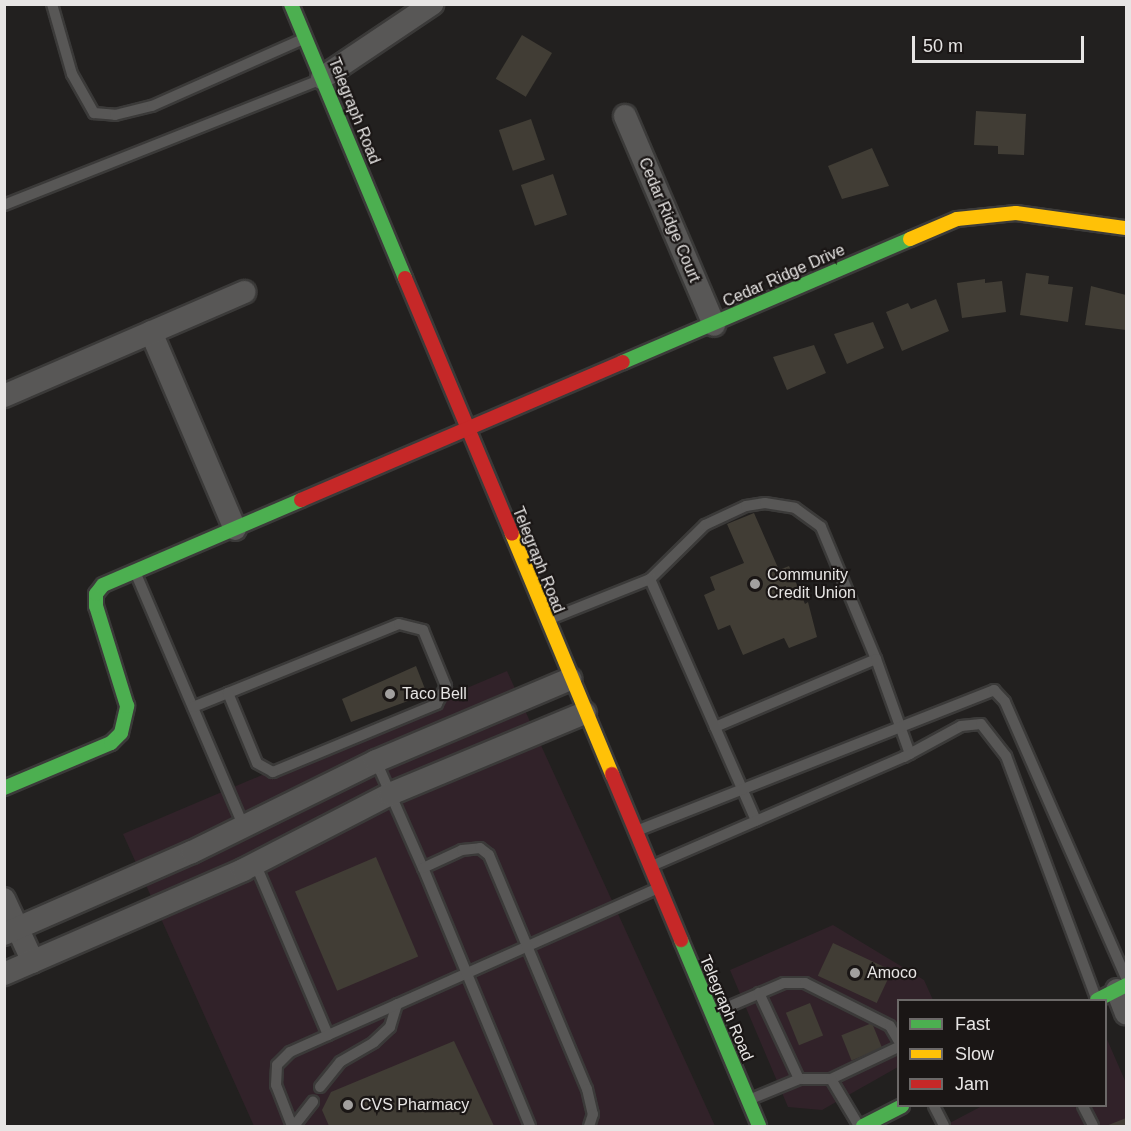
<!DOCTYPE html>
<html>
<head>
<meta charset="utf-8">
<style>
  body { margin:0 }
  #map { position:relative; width:1131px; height:1131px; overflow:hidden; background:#22201f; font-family:Helvetica,sans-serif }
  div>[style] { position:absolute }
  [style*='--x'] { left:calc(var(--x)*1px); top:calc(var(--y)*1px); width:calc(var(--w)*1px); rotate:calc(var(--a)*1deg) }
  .commercial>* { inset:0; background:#312229 }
  .building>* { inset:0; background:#413d35; transform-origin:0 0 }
  .roads { filter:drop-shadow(2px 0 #3b3a39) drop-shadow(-2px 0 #3b3a39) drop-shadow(0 2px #3b3a39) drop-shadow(0 -2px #3b3a39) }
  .lane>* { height:10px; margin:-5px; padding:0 5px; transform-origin:5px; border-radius:5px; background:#585756 }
  .street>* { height:22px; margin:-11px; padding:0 11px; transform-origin:11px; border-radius:11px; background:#585756 }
  .fast>* { height:14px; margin:-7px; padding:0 7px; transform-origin:7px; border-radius:7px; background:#4caf50 }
  .slow>* { height:14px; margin:-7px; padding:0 7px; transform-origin:7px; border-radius:7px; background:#ffc107 }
  .jam>* { height:14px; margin:-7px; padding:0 7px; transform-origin:7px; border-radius:7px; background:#c62828 }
  .dots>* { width:16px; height:16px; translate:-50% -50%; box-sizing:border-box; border:3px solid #1a1615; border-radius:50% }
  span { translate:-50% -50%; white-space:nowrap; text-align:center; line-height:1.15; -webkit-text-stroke:4.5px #1a1615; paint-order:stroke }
  .street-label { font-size:16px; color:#e7e5e4 }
  .poi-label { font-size:16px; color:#e7e5e4 }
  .left { translate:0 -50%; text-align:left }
  .frame { position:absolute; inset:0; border:6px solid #e7e5e4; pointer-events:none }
  .legend { position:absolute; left:897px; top:999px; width:210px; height:108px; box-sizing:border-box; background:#1a1615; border:2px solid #6c6968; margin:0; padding:8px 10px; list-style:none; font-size:18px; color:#e7e5e4 }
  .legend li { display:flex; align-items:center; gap:12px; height:30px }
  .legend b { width:30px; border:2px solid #6c6968 }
  .scale { position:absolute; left:912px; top:36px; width:172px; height:27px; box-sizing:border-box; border:3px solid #e7e5e4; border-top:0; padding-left:8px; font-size:18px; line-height:21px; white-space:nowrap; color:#e7e5e4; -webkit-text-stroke:4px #1a1615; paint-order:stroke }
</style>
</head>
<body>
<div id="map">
  <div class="commercial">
    <i style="clip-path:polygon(507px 671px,715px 1126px,254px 1126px,123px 834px)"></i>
    <i style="clip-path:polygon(833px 925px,924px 980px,933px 1000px,898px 1000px,898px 1067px,822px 1110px,788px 1107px,730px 970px)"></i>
    <i style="clip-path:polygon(1106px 1037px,1126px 1083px,1126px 1126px,944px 1126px,982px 1106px,1106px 1106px)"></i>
  </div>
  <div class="building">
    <i style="left:522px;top:35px;width:35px;height:51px;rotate:31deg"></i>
    <i style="clip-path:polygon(976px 111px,1026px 114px,1024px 155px,998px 154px,998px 146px,974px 145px)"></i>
    <i style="left:531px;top:119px;width:43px;height:34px;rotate:71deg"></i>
    <i style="clip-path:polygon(872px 148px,889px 186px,842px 199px,828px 166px)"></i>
    <i style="left:553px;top:174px;width:43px;height:34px;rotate:71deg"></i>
    <i style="clip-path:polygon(1026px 273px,1049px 276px,1048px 284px,1073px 287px,1068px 322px,1020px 315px)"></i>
    <i style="clip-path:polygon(985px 279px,985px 283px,1002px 281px,1006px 312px,962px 318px,957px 283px)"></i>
    <i style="clip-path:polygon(1091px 286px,1126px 295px,1126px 330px,1085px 325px)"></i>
    <i style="clip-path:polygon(936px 299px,949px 331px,902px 351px,886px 312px,908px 303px,911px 309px)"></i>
    <i style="clip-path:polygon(873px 322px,884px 348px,847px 364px,834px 334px)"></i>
    <i style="clip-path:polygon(814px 345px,826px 373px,787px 390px,773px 357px)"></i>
    <i style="clip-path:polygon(754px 513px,779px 570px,789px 566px,805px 604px,808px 602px,817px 637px,789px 648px,784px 638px,743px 655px,730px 625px,718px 630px,704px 595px,715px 590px,710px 577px,744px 563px,727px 524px)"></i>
    <i style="clip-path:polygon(416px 666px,427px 694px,351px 722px,342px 699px)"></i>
    <i style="left:376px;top:857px;width:108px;height:88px;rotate:67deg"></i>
    <i style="left:833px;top:943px;width:65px;height:36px;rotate:25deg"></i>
    <i style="left:810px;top:1003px;width:35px;height:26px;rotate:68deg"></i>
    <i style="left:872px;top:1023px;width:27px;height:33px;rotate:68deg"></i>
    <i style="clip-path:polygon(454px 1041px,494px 1126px,329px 1126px,322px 1110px,331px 1092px)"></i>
    <i style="clip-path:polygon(1126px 1118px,1126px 1126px,1106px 1126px)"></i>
  </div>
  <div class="roads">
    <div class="lane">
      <i style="--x:52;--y:4;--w:73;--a:74.1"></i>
      <i style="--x:72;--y:74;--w:45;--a:60.6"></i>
      <i style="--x:94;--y:113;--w:21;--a:5"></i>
      <i style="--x:115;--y:115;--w:38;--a:-14"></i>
      <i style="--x:152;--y:106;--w:165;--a:-23.9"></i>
      <i style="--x:4;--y:205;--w:339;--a:-21.6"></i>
      <i style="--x:136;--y:574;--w:275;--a:66.9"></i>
      <i style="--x:650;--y:579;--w:77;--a:-44.5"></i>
      <i style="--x:705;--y:525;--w:45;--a:-24.9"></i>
      <i style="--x:746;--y:506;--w:19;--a:-9"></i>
      <i style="--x:765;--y:503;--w:30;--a:9"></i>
      <i style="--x:795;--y:508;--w:32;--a:36"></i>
      <i style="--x:821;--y:527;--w:143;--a:67.4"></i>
      <i style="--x:876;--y:659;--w:175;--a:157.1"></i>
      <i style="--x:550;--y:619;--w:108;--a:-21.8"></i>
      <i style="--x:650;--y:579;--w:264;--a:66.3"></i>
      <i style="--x:876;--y:659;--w:101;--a:70.3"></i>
      <i style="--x:193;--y:707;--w:38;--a:-22"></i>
      <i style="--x:228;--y:693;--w:184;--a:-22"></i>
      <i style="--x:399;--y:624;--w:25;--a:14"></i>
      <i style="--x:423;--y:630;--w:61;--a:67.7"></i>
      <i style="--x:446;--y:686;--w:20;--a:117"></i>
      <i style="--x:437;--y:704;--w:178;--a:157.5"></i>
      <i style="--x:273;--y:772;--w:18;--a:-151"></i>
      <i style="--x:257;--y:763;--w:76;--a:-112.5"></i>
      <i style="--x:376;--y:761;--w:117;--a:66.3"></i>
      <i style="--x:639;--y:830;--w:382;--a:-21.5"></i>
      <i style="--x:994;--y:690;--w:16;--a:47"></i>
      <i style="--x:1005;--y:702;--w:300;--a:66.3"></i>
      <i style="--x:255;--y:863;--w:187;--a:67"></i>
      <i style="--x:654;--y:865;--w:272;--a:-23.4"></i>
      <i style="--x:904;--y:757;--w:65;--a:-28.5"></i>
      <i style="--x:961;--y:726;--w:20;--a:-6"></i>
      <i style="--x:981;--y:724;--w:41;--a:52"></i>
      <i style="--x:1006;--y:756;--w:258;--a:69.6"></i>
      <i style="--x:716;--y:1012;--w:74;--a:-23.1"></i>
      <i style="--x:784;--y:983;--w:21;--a:0"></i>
      <i style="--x:805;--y:983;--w:95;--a:26.8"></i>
      <i style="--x:890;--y:1026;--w:16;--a:60"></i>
      <i style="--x:799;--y:1079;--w:32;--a:0"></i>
      <i style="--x:831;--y:1079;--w:74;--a:-25.5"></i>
      <i style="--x:831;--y:1079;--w:55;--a:59.2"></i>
      <i style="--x:320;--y:1087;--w:32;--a:-51"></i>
      <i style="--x:340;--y:1062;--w:39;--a:-30"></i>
      <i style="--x:374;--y:1042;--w:22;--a:-43"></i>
      <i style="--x:390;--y:1027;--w:24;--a:-73"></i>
      <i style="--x:751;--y:1099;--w:52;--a:-22.6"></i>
      <i style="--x:799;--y:1079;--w:95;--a:-114.9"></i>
      <i style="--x:934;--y:1106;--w:22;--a:63"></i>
      <i style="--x:1083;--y:1106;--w:22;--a:63"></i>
      <i style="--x:292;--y:1126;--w:44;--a:-111.3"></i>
      <i style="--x:276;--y:1085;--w:20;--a:-87"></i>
      <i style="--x:277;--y:1065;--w:18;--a:-45"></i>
      <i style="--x:290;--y:1052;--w:401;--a:-24"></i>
      <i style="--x:294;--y:1126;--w:31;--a:-52"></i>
      <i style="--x:530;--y:1126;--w:279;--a:-112.5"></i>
      <i style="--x:423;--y:868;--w:43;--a:-24.8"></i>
      <i style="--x:462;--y:850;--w:18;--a:-6"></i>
      <i style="--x:480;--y:848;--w:11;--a:38"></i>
      <i style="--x:489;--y:855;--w:254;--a:67.3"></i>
      <i style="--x:587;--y:1089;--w:26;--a:77"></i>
      <i style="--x:593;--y:1114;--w:13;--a:108"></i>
    </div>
    <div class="street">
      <i style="--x:322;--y:78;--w:133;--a:-33.9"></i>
      <i style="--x:625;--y:116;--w:227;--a:66.9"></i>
      <i style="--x:151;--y:332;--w:214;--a:66.9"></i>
      <i style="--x:4;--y:396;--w:262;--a:-23.4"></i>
      <i style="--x:4;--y:899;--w:69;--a:65.3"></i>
      <i style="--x:4;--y:934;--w:205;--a:-23.6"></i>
      <i style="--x:192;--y:852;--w:205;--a:-26.3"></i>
      <i style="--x:376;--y:761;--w:211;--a:-22.9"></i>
      <i style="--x:4;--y:974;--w:261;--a:-23.5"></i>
      <i style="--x:243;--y:870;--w:165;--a:-27.3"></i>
      <i style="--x:390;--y:794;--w:211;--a:-22.6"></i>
      <i style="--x:1117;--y:990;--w:25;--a:69"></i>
    </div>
    <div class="fast">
      <i style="--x:291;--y:4;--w:297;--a:67.4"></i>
      <i style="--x:623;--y:362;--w:312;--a:-23.2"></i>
      <i style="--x:4;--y:788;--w:116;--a:-22.8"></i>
      <i style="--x:111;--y:743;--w:14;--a:-45"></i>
      <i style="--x:121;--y:733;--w:28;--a:-77"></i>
      <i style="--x:127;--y:706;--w:105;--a:-107.2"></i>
      <i style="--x:96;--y:606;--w:12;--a:-90"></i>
      <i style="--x:96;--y:594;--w:11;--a:-52"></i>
      <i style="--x:103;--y:585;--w:215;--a:-23.2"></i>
      <i style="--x:681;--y:940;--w:202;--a:67.2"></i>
      <i style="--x:1097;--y:1000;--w:33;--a:-27"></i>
      <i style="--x:863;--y:1126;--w:44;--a:-27.1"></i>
    </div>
    <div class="slow">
      <i style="--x:910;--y:239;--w:51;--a:-23.1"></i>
      <i style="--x:957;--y:219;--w:59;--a:-5.8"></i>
      <i style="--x:1016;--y:213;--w:111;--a:7.8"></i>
      <i style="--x:512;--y:534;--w:260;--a:67.4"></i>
    </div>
    <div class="jam">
      <i style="--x:405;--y:278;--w:277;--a:67.3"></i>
      <i style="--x:301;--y:500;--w:350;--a:-23.2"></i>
      <i style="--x:612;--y:774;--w:180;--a:67.4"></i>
    </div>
  </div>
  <div class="dots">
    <i style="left:755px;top:584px;background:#a2a09f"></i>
    <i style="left:390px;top:694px;background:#a2a09f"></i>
    <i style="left:855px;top:973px;background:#a2a09f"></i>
    <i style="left:348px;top:1105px;background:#a2a09f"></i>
  </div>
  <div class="street-label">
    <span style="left:354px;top:111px;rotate:68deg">Telegraph Road</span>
    <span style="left:669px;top:220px;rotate:67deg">Cedar Ridge Court</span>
    <span style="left:784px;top:276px;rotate:-24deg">Cedar Ridge Drive</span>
    <span style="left:538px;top:560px;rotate:68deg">Telegraph Road</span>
    <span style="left:726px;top:1008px;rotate:67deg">Telegraph Road</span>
  </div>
  <div class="poi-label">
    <span class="left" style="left:767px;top:584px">Community<br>Credit Union</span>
    <span class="left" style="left:402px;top:694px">Taco Bell</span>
    <span class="left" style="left:867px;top:973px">Amoco</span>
    <span class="left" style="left:360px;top:1105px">CVS Pharmacy</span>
  </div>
  <div class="frame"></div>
  <ul class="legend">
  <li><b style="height:8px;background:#4caf50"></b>Fast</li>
  <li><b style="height:8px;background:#ffc107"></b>Slow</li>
  <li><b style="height:8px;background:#c62828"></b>Jam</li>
  </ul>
  <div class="scale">50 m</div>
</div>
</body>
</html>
